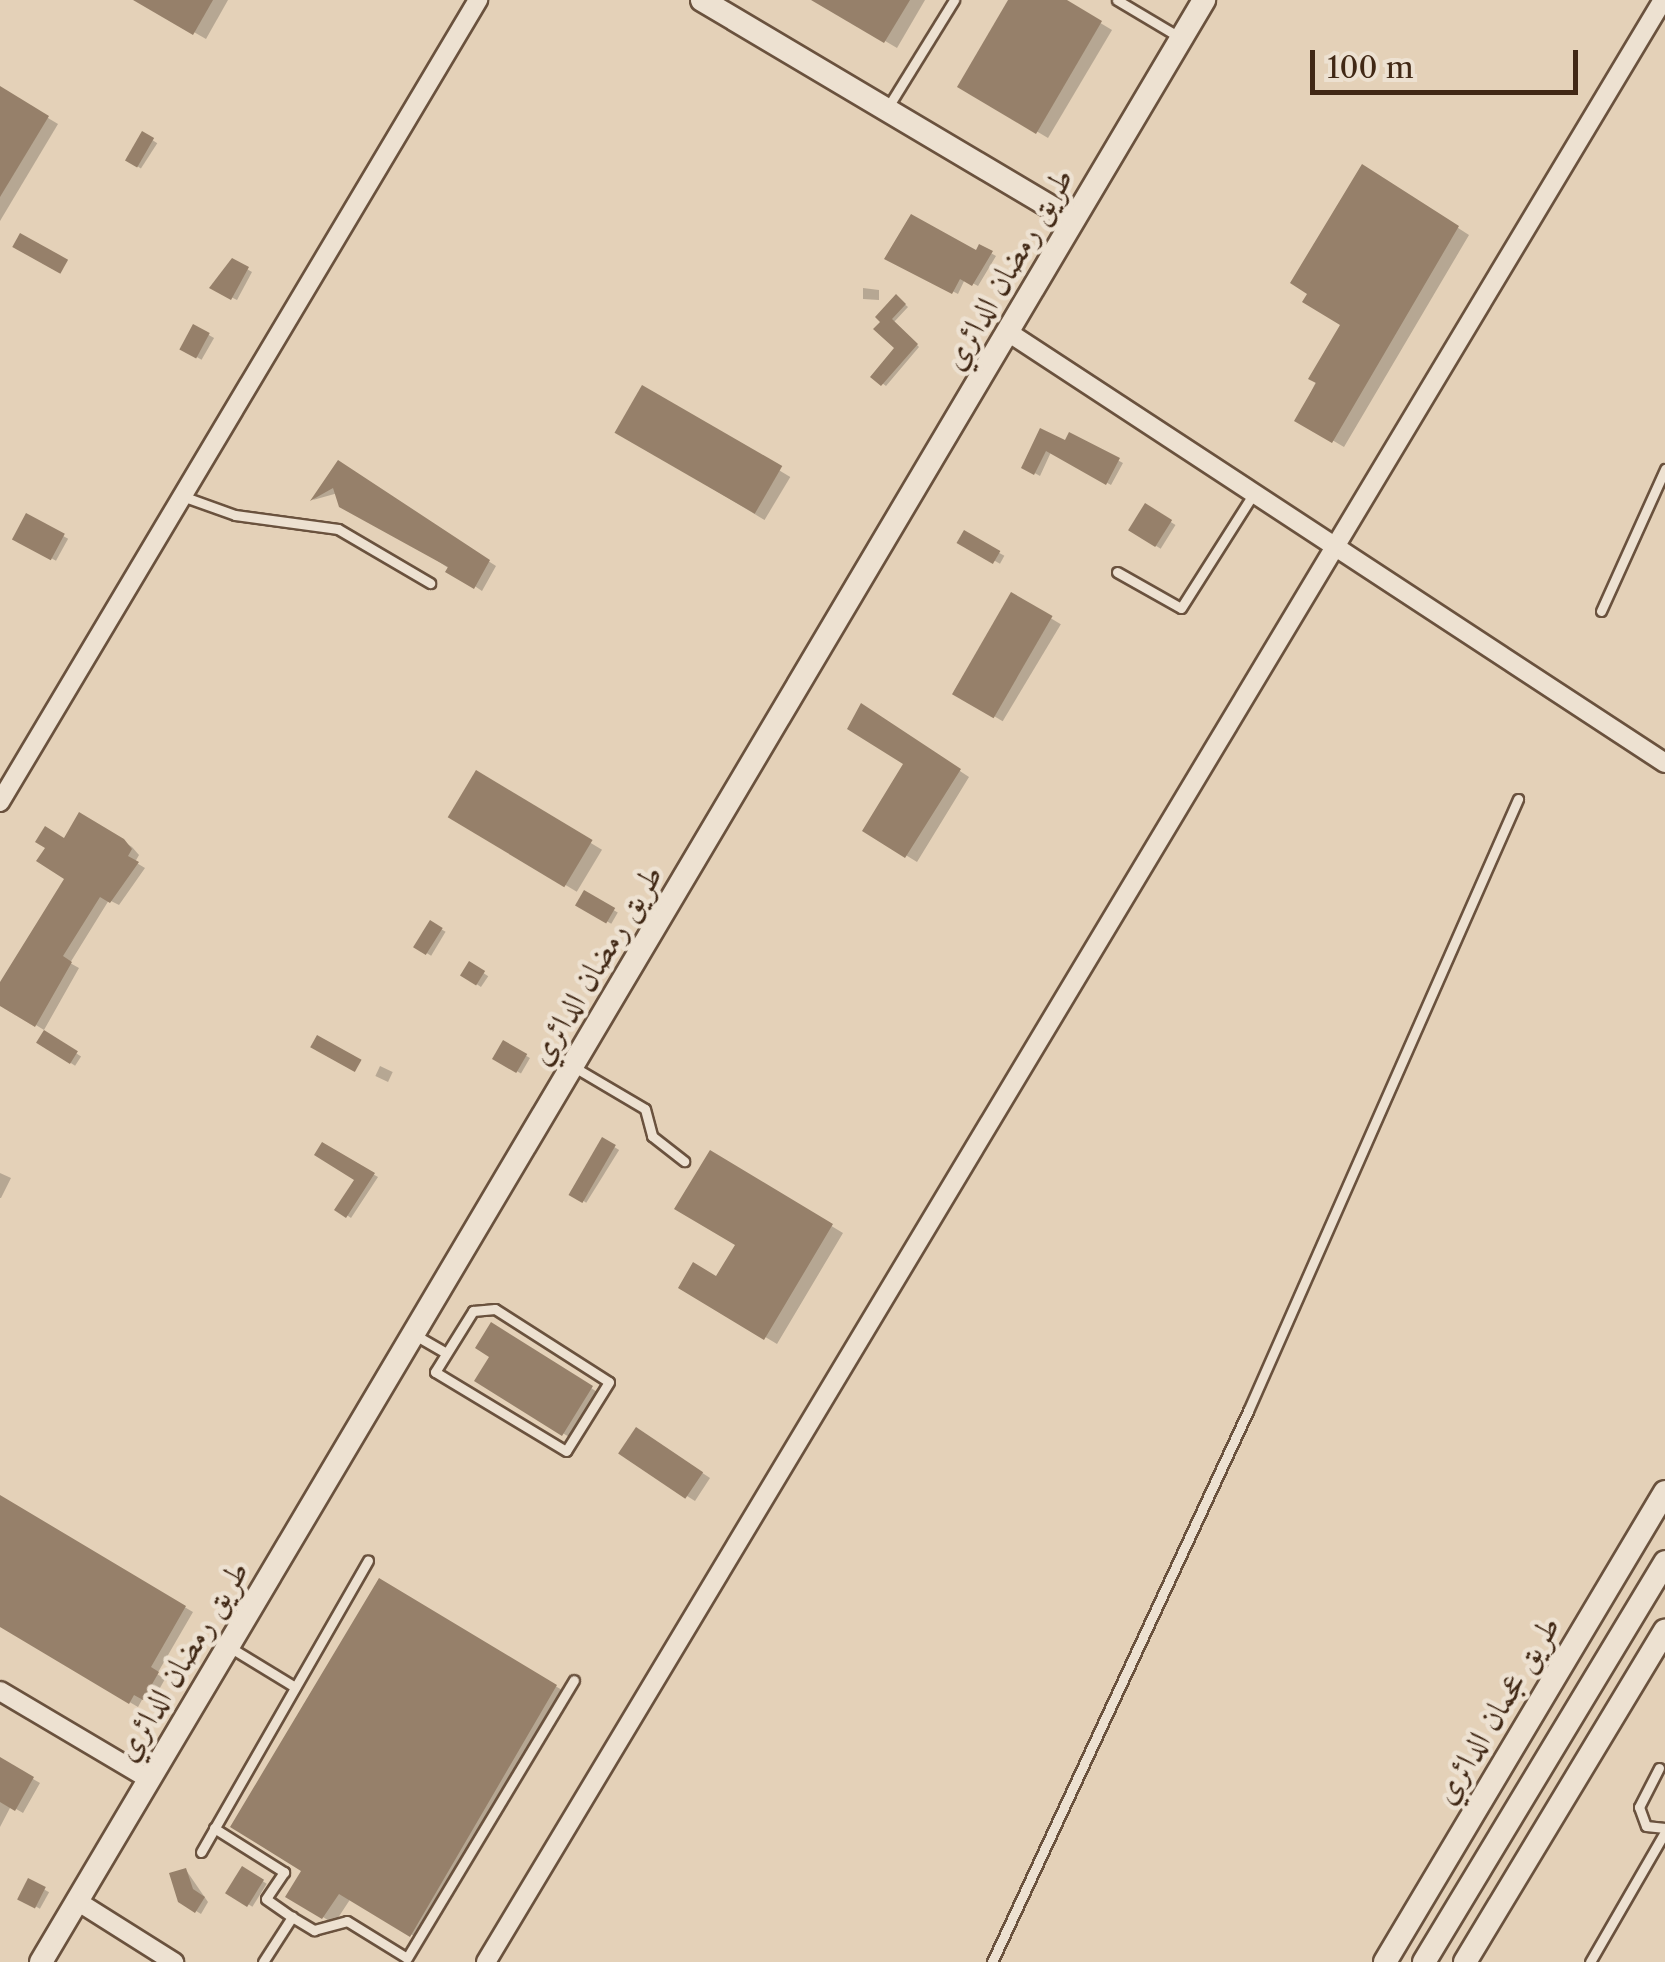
<!DOCTYPE html>
<html>
<head>
<meta charset="utf-8">
<style>
  body { margin:0 }
  #map { position:relative; width:1665px; height:1962px; overflow:hidden; background:#e4d1b8; font-family:"Libre Caslon Text",Amiri,serif }
  div>[style] { position:absolute }
  [style*='--x'] { left:calc(var(--x)*1px); top:calc(var(--y)*1px); width:calc(var(--w)*1px); rotate:calc(var(--a)*1deg) }
  .shadow>* { inset:0; background:#0003; transform-origin:0 0 }
  .building>* { inset:0; background:#96806a; transform-origin:0 0 }
  .roads { filter:drop-shadow(2px 0 #6a523e) drop-shadow(-2px 0 #6a523e) drop-shadow(0 2px #6a523e) drop-shadow(0 -2px #6a523e) }
  .lane>* { height:9px; margin:-4.5px; padding:0 4.5px; transform-origin:4.5px; border-radius:4.5px; background:#ede1d1 }
  .street>* { height:18px; margin:-9px; padding:0 9px; transform-origin:9px; border-radius:9px; background:#ede1d1 }
  .secondary>* { height:22px; margin:-11px; padding:0 11px; transform-origin:11px; border-radius:11px; background:#ede1d1 }
  span { translate:-50% -50%; white-space:nowrap; text-align:center; line-height:1.15; -webkit-text-stroke:9px #ede1d1; paint-order:stroke }
  .street-label { font-size:32px; color:#412815 }
  .scale { position:absolute; left:1310px; top:50px; width:268px; height:45px; box-sizing:border-box; border:5px solid #412815; border-top:0; padding-left:12px; font-size:30px; line-height:35px; white-space:nowrap; color:#412815; -webkit-text-stroke:8px #ede1d1; paint-order:stroke }
</style>
</head>
<body>
<div id="map">
  <div class="shadow">
    <i style="clip-path:polygon(138px 0,228px 0,206px 39px)"></i>
    <i style="clip-path:polygon(816px 0,925px 0,897px 48px)"></i>
    <i style="clip-path:polygon(1011px 0,1062px 0,1112px 30px,1048px 138px,960px 86px)"></i>
    <i style="clip-path:polygon(0 89px,58px 124px,0 221px)"></i>
    <i style="left:143px;top:134px;width:17px;height:30px;rotate:33deg"></i>
    <i style="clip-path:polygon(1373px 173px,1469px 235px,1344px 447px,1298px 420px,1343px 324px)"></i>
    <i style="clip-path:polygon(980px 247px,996px 256px,978px 286px,965px 279px,958px 294px,888px 258px,977px 253px)"></i>
    <i style="clip-path:polygon(233px 261px,252px 272px,237px 300px,213px 288px)"></i>
    <i style="clip-path:polygon(863px 288px,879px 290px,879px 300px,863px 299px)"></i>
    <i style="clip-path:polygon(900px 300px,908px 307px,894px 322px,919px 347px,886px 386px,874px 377px,897px 348px,877px 329px)"></i>
    <i style="left:195px;top:327px;width:22px;height:25px;rotate:30deg"></i>
    <i style="left:642px;top:388px;width:173px;height:50px;rotate:31deg"></i>
    <i style="clip-path:polygon(1041px 431px,1066px 443px,1070px 435px,1123px 463px,1111px 485px,1051px 452px,1040px 476px,1024px 467px)"></i>
    <i style="clip-path:polygon(338px 464px,496px 566px,482px 591px,338px 493px,313px 500px)"></i>
    <i style="left:1145px;top:506px;width:36px;height:28px;rotate:32deg"></i>
    <i style="left:27px;top:516px;width:47px;height:25px;rotate:29deg"></i>
    <i style="left:965px;top:534px;width:45px;height:9px;rotate:29deg"></i>
    <i style="left:1012px;top:595px;width:57px;height:113px;rotate:31deg"></i>
    <i style="clip-path:polygon(872px 713px,969px 777px,917px 862px,865px 830px,906px 763px)"></i>
    <i style="left:476px;top:774px;width:147px;height:49px;rotate:31deg"></i>
    <i style="clip-path:polygon(80px 815px,132px 847px,139px 855px,135px 862px,145px 868px,119px 905px,109px 900px,70px 963px,79px 968px,44px 1030px,0 1003px,0 986px,68px 878px,65px 841px)"></i>
    <i style="left:584px;top:893px;width:39px;height:13px;rotate:30deg"></i>
    <i style="left:431px;top:923px;width:17px;height:28px;rotate:31deg"></i>
    <i style="left:470px;top:964px;width:22px;height:13px;rotate:34deg"></i>
    <i style="left:45px;top:1033px;width:43px;height:11px;rotate:33deg"></i>
    <i style="left:504px;top:1043px;width:30px;height:18px;rotate:30deg"></i>
    <i style="left:380px;top:1066px;width:14px;height:11px;rotate:25deg"></i>
    <i style="left:603px;top:1140px;width:19px;height:62px;rotate:32deg"></i>
    <i style="clip-path:polygon(322px 1145px,378px 1177px,351px 1218px,338px 1209px,358px 1179px)"></i>
    <i style="clip-path:polygon(710px 1153px,843px 1233px,777px 1344px,681px 1287px,717px 1279px,738px 1244px)"></i>
    <i style="clip-path:polygon(0 1173px,11px 1178px,1px 1198px,0 1198px)"></i>
    <i style="clip-path:polygon(492px 1325px,602px 1395px,574px 1440px,477px 1380px,492px 1356px)"></i>
    <i style="clip-path:polygon(645px 1435px,710px 1478px,695px 1501px,687px 1496px)"></i>
    <i style="clip-path:polygon(0 1500px,193px 1612px,157px 1674px,165px 1679px,152px 1702px,143px 1698px,138px 1707px,0 1626px)"></i>
    <i style="clip-path:polygon(380px 1581px,567px 1693px,422px 1941px,351px 1898px,334px 1924px,323px 1917px,305px 1870px)"></i>
    <i style="clip-path:polygon(0 1760px,40px 1783px,23px 1813px,11px 1806px,0 1827px)"></i>
    <i style="left:243px;top:1869px;width:28px;height:27px;rotate:32deg"></i>
    <i style="clip-path:polygon(186px 1870px,208px 1902px,201px 1914px,180px 1901px)"></i>
    <i style="left:29px;top:1881px;width:23px;height:19px;rotate:29deg"></i>
  </div>
  <div class="building">
    <i style="clip-path:polygon(133px 0,213px 0,193px 35px)"></i>
    <i style="clip-path:polygon(811px 0,910px 0,884px 43px)"></i>
    <i style="clip-path:polygon(1008px 0,1067px 0,1102px 21px,1036px 134px,957px 87px)"></i>
    <i style="clip-path:polygon(0 86px,49px 116px,0 197px)"></i>
    <i style="left:142px;top:131px;width:14px;height:34px;rotate:30deg"></i>
    <i style="clip-path:polygon(1362px 164px,1459px 226px,1332px 443px,1294px 421px,1316px 383px,1308px 379px,1340px 325px,1302px 302px,1307px 294px,1290px 283px)"></i>
    <i style="clip-path:polygon(911px 214px,976px 250px,979px 244px,993px 251px,972px 286px,960px 279px,952px 294px,884px 259px)"></i>
    <i style="left:20px;top:233px;width:55px;height:16px;rotate:29deg"></i>
    <i style="clip-path:polygon(232px 258px,249px 267px,231px 300px,209px 288px)"></i>
    <i style="clip-path:polygon(896px 294px,906px 304px,892px 319px,918px 344px,881px 386px,870px 377px,894px 348px,873px 329px,880px 322px,875px 317px)"></i>
    <i style="left:193px;top:324px;width:19px;height:29px;rotate:28deg"></i>
    <i style="left:642px;top:385px;width:162px;height:55px;rotate:30deg"></i>
    <i style="clip-path:polygon(1040px 428px,1065px 440px,1069px 432px,1120px 458px,1106px 485px,1046px 451px,1034px 475px,1021px 468px)"></i>
    <i style="clip-path:polygon(338px 460px,490px 560px,474px 589px,445px 572px,448px 567px,339px 507px,333px 488px,310px 501px)"></i>
    <i style="left:1145px;top:503px;width:32px;height:32px;rotate:32deg"></i>
    <i style="left:26px;top:513px;width:44px;height:30px;rotate:28deg"></i>
    <i style="left:964px;top:530px;width:42px;height:15px;rotate:30deg"></i>
    <i style="left:1011px;top:592px;width:48px;height:118px;rotate:30deg"></i>
    <i style="clip-path:polygon(861px 703px,961px 769px,905px 858px,862px 831px,903px 764px,847px 729px)"></i>
    <i style="left:476px;top:770px;width:136px;height:55px;rotate:31deg"></i>
    <i style="clip-path:polygon(79px 812px,124px 839px,132px 849px,128px 856px,139px 862px,110px 903px,100px 897px,63px 956px,72px 962px,35px 1027px,0 1006px,0 982px,64px 879px,36px 861px,45px 848px,35px 842px,45px 826px,64px 838px)"></i>
    <i style="left:584px;top:890px;width:36px;height:18px;rotate:30deg"></i>
    <i style="left:430px;top:920px;width:15px;height:32px;rotate:32deg"></i>
    <i style="left:469px;top:961px;width:19px;height:17px;rotate:32deg"></i>
    <i style="left:44px;top:1030px;width:40px;height:15px;rotate:32deg"></i>
    <i style="left:317px;top:1035px;width:51px;height:14px;rotate:29deg"></i>
    <i style="left:503px;top:1040px;width:28px;height:22px;rotate:30deg"></i>
    <i style="left:602px;top:1137px;width:16px;height:67px;rotate:30deg"></i>
    <i style="clip-path:polygon(322px 1142px,375px 1173px,346px 1218px,334px 1210px,354px 1180px,314px 1155px)"></i>
    <i style="clip-path:polygon(710px 1150px,833px 1224px,764px 1340px,678px 1288px,693px 1262px,716px 1276px,735px 1245px,674px 1209px)"></i>
    <i style="clip-path:polygon(491px 1322px,593px 1386px,562px 1436px,474px 1381px,489px 1357px,475px 1348px)"></i>
    <i style="left:636px;top:1427px;width:81px;height:32px;rotate:34deg"></i>
    <i style="clip-path:polygon(0 1495px,186px 1606px,151px 1667px,159px 1672px,143px 1700px,134px 1695px,129px 1704px,0 1627px)"></i>
    <i style="clip-path:polygon(379px 1578px,557px 1685px,410px 1937px,339px 1894px,322px 1919px,285px 1897px,301px 1871px,230px 1827px)"></i>
    <i style="clip-path:polygon(0 1757px,34px 1777px,15px 1811px,0 1802px)"></i>
    <i style="left:242px;top:1866px;width:26px;height:32px;rotate:32deg"></i>
    <i style="clip-path:polygon(186px 1868px,193px 1889px,205px 1897px,195px 1913px,178px 1902px,169px 1873px)"></i>
    <i style="left:28px;top:1878px;width:20px;height:24px;rotate:27deg"></i>
  </div>
  <div class="roads">
    <div class="lane">
      <i style="--x:1117;--y:0;--w:72;--a:30.8"></i>
      <i style="--x:888;--y:107;--w:126;--a:-58.3"></i>
      <i style="--x:182;--y:496;--w:56;--a:19.7"></i>
      <i style="--x:235;--y:515;--w:104;--a:7.7"></i>
      <i style="--x:338;--y:529;--w:107;--a:30.4"></i>
      <i style="--x:1117;--y:572;--w:73;--a:29.4"></i>
      <i style="--x:1181;--y:608;--w:136;--a:-57.6"></i>
      <i style="--x:1601;--y:611;--w:156;--a:-65.7"></i>
      <i style="--x:574;--y:1067;--w:82;--a:30.6"></i>
      <i style="--x:645;--y:1109;--w:28;--a:75"></i>
      <i style="--x:652;--y:1136;--w:41;--a:38"></i>
      <i style="--x:495;--y:1309;--w:135;--a:32.6"></i>
      <i style="--x:609;--y:1382;--w:81;--a:121.9"></i>
      <i style="--x:566;--y:1451;--w:153;--a:-148.9"></i>
      <i style="--x:435;--y:1372;--w:72;--a:-58.1"></i>
      <i style="--x:473;--y:1311;--w:22;--a:-5"></i>
      <i style="--x:415;--y:1335;--w:36;--a:30"></i>
      <i style="--x:231;--y:1648;--w:75;--a:31.4"></i>
      <i style="--x:1659;--y:1768;--w:44;--a:117.1"></i>
      <i style="--x:1639;--y:1807;--w:20;--a:70"></i>
      <i style="--x:1646;--y:1826;--w:19;--a:6"></i>
      <i style="--x:214;--y:1828;--w:83;--a:32.2"></i>
      <i style="--x:284;--y:1872;--w:32;--a:124"></i>
      <i style="--x:266;--y:1899;--w:32;--a:35"></i>
      <i style="--x:292;--y:1917;--w:26;--a:31"></i>
      <i style="--x:314;--y:1930;--w:34;--a:-15"></i>
      <i style="--x:347;--y:1921;--w:70;--a:31.7"></i>
      <i style="--x:407;--y:1958;--w:324;--a:-59"></i>
      <i style="--x:201;--y:1852;--w:336;--a:-60.2"></i>
      <i style="--x:263;--y:1962;--w:54;--a:-57.2"></i>
      <i style="--x:992;--y:1962;--w:608;--a:-65.08"></i>
      <i style="--x:1248;--y:1411;--w:669;--a:-66.19"></i>
      <i style="--x:1590;--y:1962;--w:150;--a:-60"></i>
    </div>
    <div class="street">
      <i style="--x:1011;--y:334;--w:782;--a:33.26"></i>
      <i style="--x:0;--y:802;--w:934;--a:-59.2"></i>
      <i style="--x:0;--y:1691;--w:173;--a:30.6"></i>
      <i style="--x:77;--y:1901;--w:115;--a:32.2"></i>
      <i style="--x:486;--y:1962;--w:2288;--a:-59.04"></i>
    </div>
    <div class="secondary">
      <i style="--x:702;--y:0;--w:431;--a:30.7"></i>
      <i style="--x:41;--y:1962;--w:2281;--a:-59.34"></i>
      <i style="--x:1385;--y:1962;--w:547;--a:-59.22"></i>
      <i style="--x:1424;--y:1962;--w:467;--a:-58.9"></i>
      <i style="--x:1465;--y:1962;--w:387;--a:-58.9"></i>
    </div>
  </div>
  <div class="street-label">
    <span style="left:1008px;top:269px;rotate:-60deg">طريق رمضان الدائري</span>
    <span style="left:596px;top:965px;rotate:-59deg">طريق رمضان الدائري</span>
    <span style="left:182px;top:1661px;rotate:-59deg">طريق رمضان الدائري</span>
    <span style="left:1497px;top:1710px;rotate:-59deg">طريق عجمان الدائري</span>
  </div>
  <div class="scale">100 m</div>
</div>
</body>
</html>
